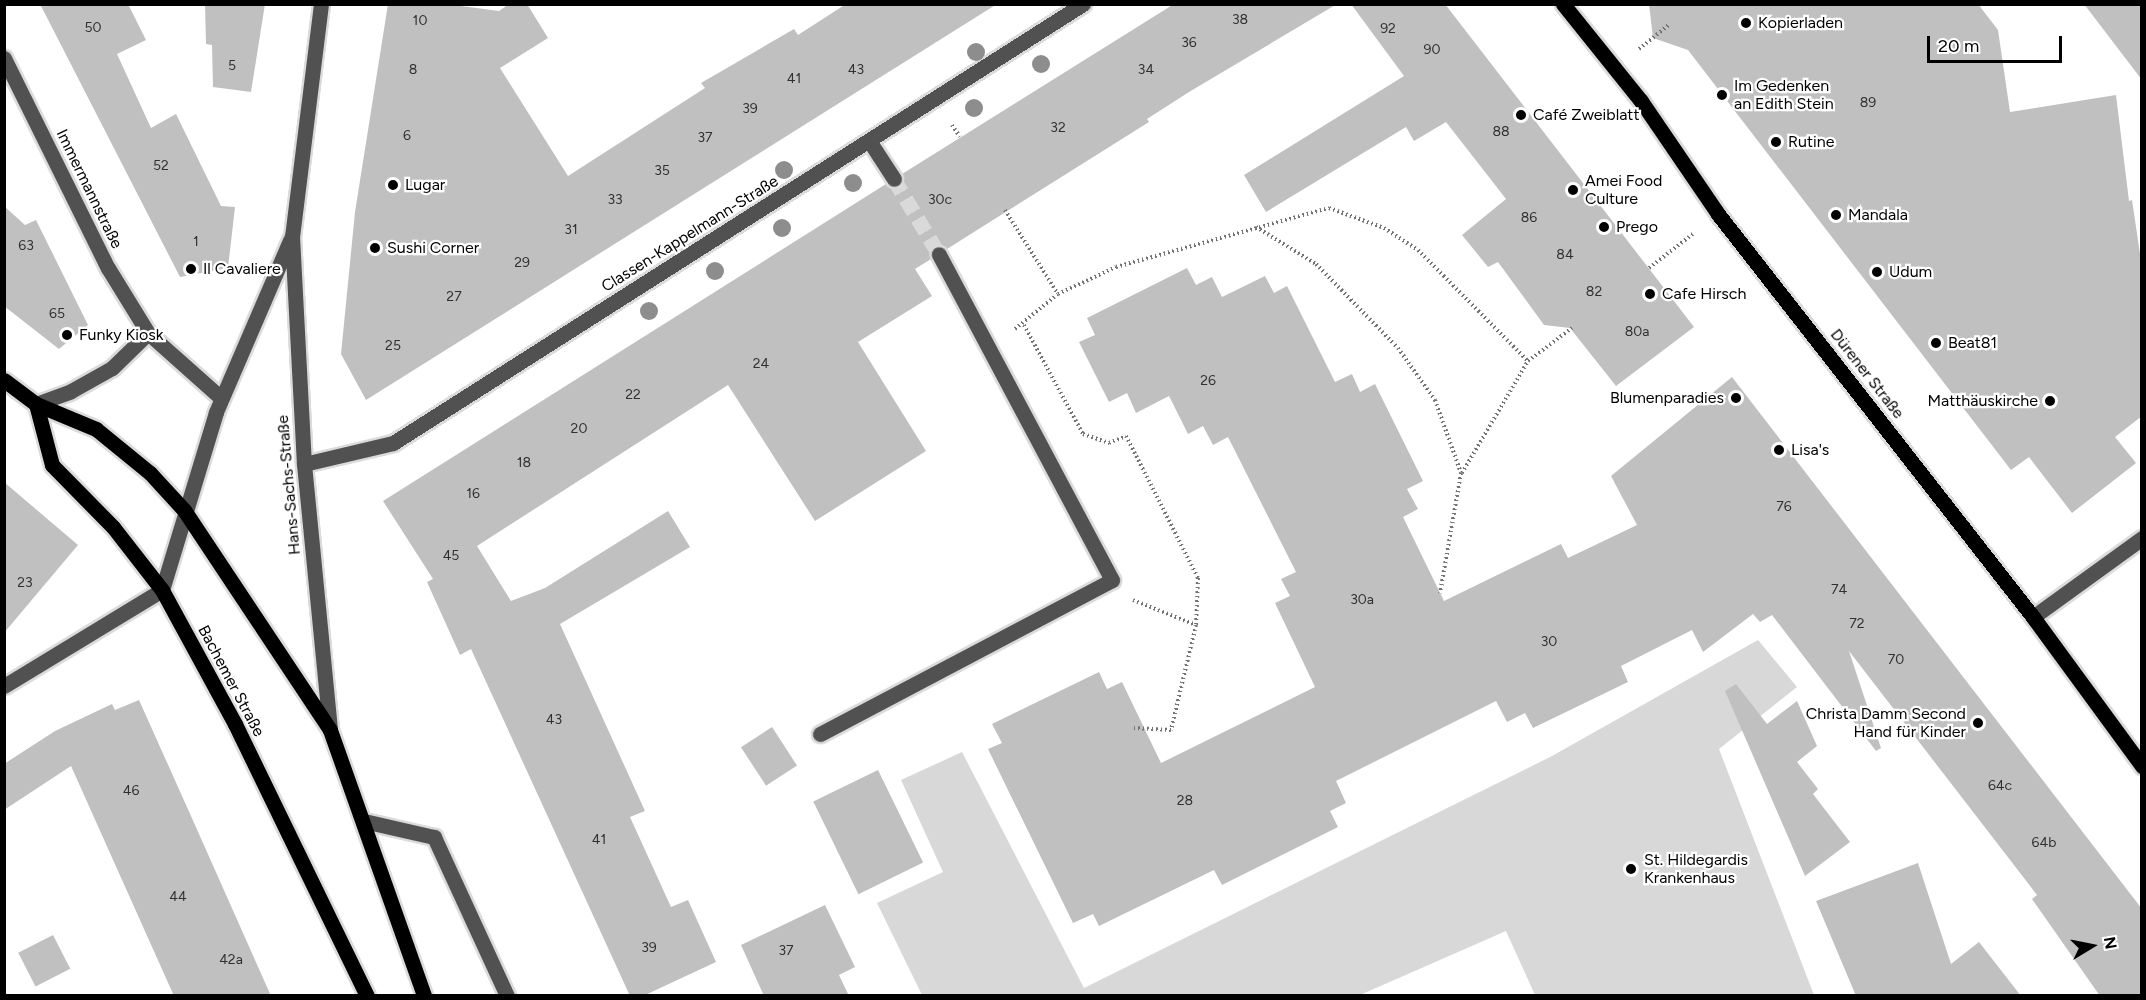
<!DOCTYPE html>
<html>
<head>
<meta charset="utf-8">
<style>
  body { margin:0 }
  #map { position:relative; width:2146px; height:1000px; overflow:hidden; background:#fff; font-family:Figtree,sans-serif }
  div>[style] { position:absolute }
  [style*='--x'] { left:calc(var(--x)*1px); top:calc(var(--y)*1px); width:calc(var(--w)*1px); rotate:calc(var(--a)*1deg) }
  .green>* { inset:0; background:#d8d8d8 }
  .building>* { inset:0; background:#c0c0c0; transform-origin:0 0 }
  .minor-tunnel>* { height:15px; margin-top:-7.5px; transform-origin:0; background:repeating-linear-gradient(90deg,#d9d9d9 0 15px,transparent 0 23px) }
  .path>* { height:4px; margin-top:-2px; transform-origin:0; background:repeating-linear-gradient(90deg,#737373 0 1.5px,transparent 0 4.5px) }
  .roads { filter:drop-shadow(2px 0 #dbdbdb) drop-shadow(-2px 0 #dbdbdb) drop-shadow(0 2px #dbdbdb) drop-shadow(0 -2px #dbdbdb) }
  .minor>* { height:15px; margin:-7.5px; padding:0 7.5px; transform-origin:7.5px; border-radius:7.5px; background:#515151 }
  .major>* { height:15px; margin:-7.5px; padding:0 7.5px; transform-origin:7.5px; border-radius:7.5px; background:#000 }
  .trees>* { width:18px; height:18px; margin:-9px; border-radius:50%; background:#8d8d8d }
  .dots>* { width:16px; height:16px; translate:-50% -50%; box-sizing:border-box; border:3px solid #fff; border-radius:50% }
  span { translate:-50% -50%; white-space:nowrap; text-align:center; line-height:1.15; -webkit-text-stroke:4.5px #fff; paint-order:stroke }
  .number-label { font-size:14px; color:#303030 }
  .number-label span { -webkit-text-stroke-width:0 }
  .poi-label { font-size:16px; color:#000 }
  .left { translate:0 -50%; text-align:left }
  .right { translate:-100% -50%; text-align:right }
  .street-label { font-size:16px; color:#000 }
  .frame { position:absolute; inset:0; border:6px solid #000; pointer-events:none }
  .north { position:absolute; left:2062px; top:916px; width:60px; height:60px; -webkit-text-stroke:4px #fff; paint-order:stroke; rotate:80deg; font-size:16px; font-weight:700; line-height:24px; text-align:center; color:#000 }
  .north::after { content:''; display:block; margin:auto; width:21px; height:27px; background:#000; clip-path:polygon(50% 0,100% 100%,50% 72%,0 100%) }
  .scale { position:absolute; left:1927px; top:36px; width:135px; height:27px; box-sizing:border-box; border:3px solid #000; border-top:0; padding-left:8px; font-size:18px; line-height:21px; white-space:nowrap; color:#000; -webkit-text-stroke:4px #fff; paint-order:stroke }
</style>
</head>
<body>
<div id="map">
  <div class="green">
    <i style="clip-path:polygon(1758px 640px,1797px 687px,1719px 749px,1814px 995px,1535px 995px,1506px 931px,1360px 995px,922px 995px,877px 903px,943px 872px,901px 780px,962px 752px,1084px 988px,1552px 756px)"></i>
  </div>
  <div class="building">
    <i style="clip-path:polygon(40px 4px,128px 4px,146px 40px,117px 54px,151px 128px,176px 114px,221px 206px,235px 207px,228px 268px,180px 277px)"></i>
    <i style="clip-path:polygon(205px 4px,265px 4px,251px 92px,213px 87px,212px 45px,206px 44px)"></i>
    <i style="clip-path:polygon(388px 4px,446px 4px,499px 11px,509px 4px,527px 4px,548px 38px,500px 68px,568px 176px,705px 88px,701px 83px,794px 29px,798px 35px,846px 4px,997px 4px,366px 400px,341px 354px,355px 212px)"></i>
    <i style="clip-path:polygon(1174px 4px,1337px 4px,1189px 92px,1147px 119px,1149px 122px,947px 249px,939px 244px,931px 248px,931px 259px,915px 269px,932px 296px,858px 342px,926px 451px,815px 521px,728px 385px,477px 546px,511px 601px,545px 588px,668px 511px,690px 547px,560px 624px,645px 811px,630px 817px,671px 907px,688px 900px,716px 962px,643px 996px,630px 996px,471px 649px,460px 655px,427px 582px,433px 579px,383px 501px,886px 184px,899px 187px,902px 174px)"></i>
    <i style="clip-path:polygon(1351px 4px,1445px 4px,1694px 327px,1616px 386px,1570px 328px,1544px 325px,1498px 262px,1488px 267px,1462px 235px,1506px 199px,1446px 122px,1414px 141px,1406px 127px,1266px 212px,1244px 175px,1404px 76px)"></i>
    <i style="clip-path:polygon(1649px 4px,1978px 4px,1998px 30px,2010px 112px,2116px 95px,2129px 201px,2132px 200px,2142px 267px,2142px 416px,2115px 437px,2136px 463px,2072px 513px,2029px 457px,2011px 470px,1688px 50px,1653px 38px)"></i>
    <i style="clip-path:polygon(2084px 4px,2142px 4px,2142px 80px)"></i>
    <i style="clip-path:polygon(4px 206px,25px 225px,36px 220px,88px 325px,59px 349px,4px 306px)"></i>
    <i style="clip-path:polygon(1187px 268px,1196px 285px,1212px 277px,1222px 297px,1265px 276px,1274px 293px,1287px 286px,1335px 382px,1352px 374px,1360px 392px,1375px 384px,1423px 481px,1407px 489px,1418px 509px,1403px 517px,1444px 601px,1561px 544px,1568px 558px,1637px 525px,1611px 476px,1732px 377px,2142px 909px,2142px 996px,2100px 996px,2032px 899px,2037px 895px,1849px 651px,1881px 748px,1876px 751px,1772px 615px,1760px 622px,1753px 614px,1703px 652px,1692px 630px,1621px 666px,1628px 682px,1533px 728px,1525px 713px,1507px 722px,1496px 701px,1336px 781px,1346px 803px,1330px 811px,1338px 827px,1222px 885px,1214px 870px,1099px 926px,1093px 914px,1073px 923px,988px 749px,1002px 743px,992px 724px,1099px 672px,1107px 689px,1122px 682px,1161px 763px,1315px 687px,1275px 603px,1290px 596px,1281px 579px,1296px 572px,1228px 437px,1213px 445px,1203px 426px,1188px 434px,1169px 396px,1136px 413px,1127px 393px,1109px 402px,1079px 342px,1095px 335px,1087px 318px)"></i>
    <i style="clip-path:polygon(4px 482px,78px 545px,4px 633px)"></i>
    <i style="clip-path:polygon(1736px 684px,1767px 724px,1797px 701px,1817px 746px,1797px 762px,1818px 789px,1813px 794px,1850px 842px,1805px 876px,1725px 691px)"></i>
    <i style="clip-path:polygon(139px 700px,191px 816px,271px 996px,174px 996px,71px 766px,4px 810px,4px 764px,55px 731px,112px 704px,115px 710px)"></i>
    <i style="left:772px;top:727px;width:46px;height:37px;rotate:57deg"></i>
    <i style="left:878px;top:770px;width:103px;height:72px;rotate:64deg"></i>
    <i style="clip-path:polygon(1918px 863px,1951px 964px,1979px 942px,2021px 996px,1856px 996px,1816px 901px)"></i>
    <i style="clip-path:polygon(825px 905px,855px 967px,839px 975px,849px 996px,764px 996px,741px 945px)"></i>
    <i style="left:53px;top:935px;width:38px;height:39px;rotate:63deg"></i>
  </div>
  <div class="minor-tunnel">
    <i style="--x:894;--y:179;--w:87;--a:59"></i>
  </div>
  <div class="path">
    <i style="--x:1639;--y:49;--w:38;--a:-39"></i>
    <i style="--x:952;--y:125;--w:14;--a:56"></i>
    <i style="--x:1005;--y:210;--w:99;--a:57.8"></i>
    <i style="--x:1256;--y:227;--w:70;--a:31.7"></i>
    <i style="--x:1316;--y:264;--w:117;--a:45.7"></i>
    <i style="--x:1398;--y:348;--w:64;--a:54.6"></i>
    <i style="--x:1435;--y:400;--w:77;--a:70.4"></i>
    <i style="--x:1461;--y:473;--w:122;--a:99.9"></i>
    <i style="--x:1649;--y:268;--w:57;--a:-37.9"></i>
    <i style="--x:1024;--y:325;--w:124;--a:61.6"></i>
    <i style="--x:1083;--y:434;--w:28;--a:19"></i>
    <i style="--x:1109;--y:443;--w:18;--a:-22"></i>
    <i style="--x:1126;--y:436;--w:159;--a:63.1"></i>
    <i style="--x:1198;--y:578;--w:47;--a:92.4"></i>
    <i style="--x:1196;--y:625;--w:108;--a:103.4"></i>
    <i style="--x:1171;--y:730;--w:37;--a:-177"></i>
    <i style="--x:1015;--y:329;--w:55;--a:-39.1"></i>
    <i style="--x:1058;--y:294;--w:64;--a:-25"></i>
    <i style="--x:1116;--y:267;--w:221;--a:-15.5"></i>
    <i style="--x:1329;--y:208;--w:59;--a:20"></i>
    <i style="--x:1384;--y:228;--w:40;--a:32.9"></i>
    <i style="--x:1418;--y:250;--w:156;--a:45.3"></i>
    <i style="--x:1462;--y:473;--w:130;--a:-59.5"></i>
    <i style="--x:1528;--y:361;--w:55;--a:-36.9"></i>
    <i style="--x:1133;--y:600;--w:68;--a:21.6"></i>
  </div>
  <div class="roads">
    <div class="minor">
      <i style="--x:321;--y:4;--w:234;--a:97.1"></i>
      <i style="--x:292;--y:236;--w:228;--a:87"></i>
      <i style="--x:304;--y:464;--w:267;--a:84.4"></i>
      <i style="--x:4;--y:58;--w:234;--a:63.7"></i>
      <i style="--x:108;--y:268;--w:76;--a:58.4"></i>
      <i style="--x:148;--y:333;--w:98;--a:41.7"></i>
      <i style="--x:870;--y:142;--w:44;--a:57"></i>
      <i style="--x:36;--y:404;--w:37;--a:-20"></i>
      <i style="--x:71;--y:391;--w:47;--a:-29.3"></i>
      <i style="--x:112;--y:368;--w:50;--a:-44.2"></i>
      <i style="--x:304;--y:464;--w:91;--a:-13.3"></i>
      <i style="--x:393;--y:443;--w:818;--a:-32.47"></i>
      <i style="--x:2033;--y:617;--w:135;--a:-35.9"></i>
      <i style="--x:4;--y:686;--w:185;--a:-31.3"></i>
      <i style="--x:162;--y:590;--w:186;--a:-73.1"></i>
      <i style="--x:216;--y:412;--w:187;--a:-66.7"></i>
      <i style="--x:820;--y:734;--w:330;--a:-27.8"></i>
      <i style="--x:1112;--y:580;--w:369;--a:-118"></i>
      <i style="--x:364;--y:821;--w:72;--a:12.9"></i>
      <i style="--x:434;--y:837;--w:175;--a:65.3"></i>
    </div>
    <div class="major">
      <i style="--x:1563;--y:4;--w:124;--a:51.2"></i>
      <i style="--x:1641;--y:101;--w:137;--a:55.7"></i>
      <i style="--x:1718;--y:214;--w:512;--a:51.99"></i>
      <i style="--x:2033;--y:617;--w:185;--a:53.8"></i>
      <i style="--x:4;--y:380;--w:40;--a:37"></i>
      <i style="--x:36;--y:404;--w:65;--a:22.6"></i>
      <i style="--x:96;--y:429;--w:70;--a:39.2"></i>
      <i style="--x:150;--y:473;--w:50;--a:47.4"></i>
      <i style="--x:184;--y:510;--w:264;--a:56.4"></i>
      <i style="--x:330;--y:730;--w:282;--a:70.5"></i>
      <i style="--x:36;--y:404;--w:63;--a:75.3"></i>
      <i style="--x:52;--y:465;--w:87;--a:45.5"></i>
      <i style="--x:113;--y:527;--w:80;--a:52.1"></i>
      <i style="--x:162;--y:590;--w:153;--a:61.4"></i>
      <i style="--x:235;--y:724;--w:302;--a:64.1"></i>
    </div>
  </div>
  <div class="trees">
    <i style="left:976px;top:52px"></i>
    <i style="left:1041px;top:64px"></i>
    <i style="left:974px;top:108px"></i>
    <i style="left:784px;top:170px"></i>
    <i style="left:853px;top:183px"></i>
    <i style="left:782px;top:228px"></i>
    <i style="left:715px;top:271px"></i>
    <i style="left:649px;top:311px"></i>
  </div>
  <div class="dots">
    <i style="left:1746px;top:23px;background:#000"></i>
    <i style="left:1722px;top:95px;background:#000"></i>
    <i style="left:1521px;top:115px;background:#000"></i>
    <i style="left:1776px;top:142px;background:#000"></i>
    <i style="left:393px;top:185px;background:#000"></i>
    <i style="left:1573px;top:190px;background:#000"></i>
    <i style="left:1836px;top:215px;background:#000"></i>
    <i style="left:1604px;top:227px;background:#000"></i>
    <i style="left:375px;top:248px;background:#000"></i>
    <i style="left:191px;top:269px;background:#000"></i>
    <i style="left:1877px;top:272px;background:#000"></i>
    <i style="left:1650px;top:294px;background:#000"></i>
    <i style="left:67px;top:335px;background:#000"></i>
    <i style="left:1936px;top:343px;background:#000"></i>
    <i style="left:1736px;top:398px;background:#000"></i>
    <i style="left:2050px;top:401px;background:#000"></i>
    <i style="left:1779px;top:450px;background:#000"></i>
    <i style="left:1978px;top:723px;background:#000"></i>
    <i style="left:1631px;top:869px;background:#000"></i>
  </div>
  <div class="number-label">
    <span style="left:1240px;top:20px">38</span>
    <span style="left:420px;top:21px">10</span>
    <span style="left:93px;top:28px">50</span>
    <span style="left:1388px;top:29px">92</span>
    <span style="left:1189px;top:43px">36</span>
    <span style="left:1432px;top:50px">90</span>
    <span style="left:232px;top:66px">5</span>
    <span style="left:413px;top:70px">8</span>
    <span style="left:856px;top:70px">43</span>
    <span style="left:1146px;top:70px">34</span>
    <span style="left:794px;top:79px">41</span>
    <span style="left:1868px;top:103px">89</span>
    <span style="left:750px;top:109px">39</span>
    <span style="left:1058px;top:128px">32</span>
    <span style="left:1501px;top:132px">88</span>
    <span style="left:407px;top:136px">6</span>
    <span style="left:705px;top:138px">37</span>
    <span style="left:161px;top:166px">52</span>
    <span style="left:662px;top:171px">35</span>
    <span style="left:615px;top:200px">33</span>
    <span style="left:940px;top:200px">30c</span>
    <span style="left:1529px;top:218px">86</span>
    <span style="left:571px;top:230px">31</span>
    <span style="left:196px;top:242px">1</span>
    <span style="left:26px;top:246px">63</span>
    <span style="left:1565px;top:255px">84</span>
    <span style="left:522px;top:263px">29</span>
    <span style="left:1594px;top:292px">82</span>
    <span style="left:454px;top:297px">27</span>
    <span style="left:57px;top:314px">65</span>
    <span style="left:1637px;top:332px">80a</span>
    <span style="left:393px;top:346px">25</span>
    <span style="left:761px;top:364px">24</span>
    <span style="left:1208px;top:381px">26</span>
    <span style="left:633px;top:395px">22</span>
    <span style="left:579px;top:429px">20</span>
    <span style="left:524px;top:463px">18</span>
    <span style="left:473px;top:494px">16</span>
    <span style="left:1784px;top:507px">76</span>
    <span style="left:451px;top:556px">45</span>
    <span style="left:25px;top:583px">23</span>
    <span style="left:1839px;top:590px">74</span>
    <span style="left:1362px;top:600px">30a</span>
    <span style="left:1857px;top:624px">72</span>
    <span style="left:1549px;top:642px">30</span>
    <span style="left:1896px;top:660px">70</span>
    <span style="left:554px;top:720px">43</span>
    <span style="left:2000px;top:786px">64c</span>
    <span style="left:131px;top:791px">46</span>
    <span style="left:1185px;top:801px">28</span>
    <span style="left:599px;top:840px">41</span>
    <span style="left:2044px;top:843px">64b</span>
    <span style="left:178px;top:897px">44</span>
    <span style="left:649px;top:948px">39</span>
    <span style="left:786px;top:951px">37</span>
    <span style="left:231px;top:960px">42a</span>
  </div>
  <div class="poi-label">
    <span class="left" style="left:1758px;top:23px">Kopierladen</span>
    <span class="left" style="left:1734px;top:95px">Im Gedenken<br>an Edith Stein</span>
    <span class="left" style="left:1533px;top:115px">Café Zweiblatt</span>
    <span class="left" style="left:1788px;top:142px">Rutine</span>
    <span class="left" style="left:1585px;top:190px">Amei Food<br>Culture</span>
    <span class="left" style="left:405px;top:185px">Lugar</span>
    <span class="left" style="left:1848px;top:215px">Mandala</span>
    <span class="left" style="left:1616px;top:227px">Prego</span>
    <span class="left" style="left:387px;top:248px">Sushi Corner</span>
    <span class="left" style="left:203px;top:269px">Il Cavaliere</span>
    <span class="left" style="left:1889px;top:272px">Udum</span>
    <span class="left" style="left:1662px;top:294px">Cafe Hirsch</span>
    <span class="left" style="left:79px;top:335px">Funky Kiosk</span>
    <span class="left" style="left:1948px;top:343px">Beat81</span>
    <span class="right" style="left:1724px;top:398px">Blumenparadies</span>
    <span class="right" style="left:2038px;top:401px">Matthäuskirche</span>
    <span class="left" style="left:1791px;top:450px">Lisa's</span>
    <span class="right" style="left:1966px;top:723px">Christa Damm Second<br>Hand für Kinder</span>
    <span class="left" style="left:1644px;top:869px">St. Hildegardis<br>Krankenhaus</span>
  </div>
  <div class="street-label">
    <span style="left:89px;top:189px;rotate:64deg">Immermannstraße</span>
    <span style="left:690px;top:234px;rotate:-32deg">Classen-Kappelmann-Straße</span>
    <span style="left:1867px;top:374px;rotate:52deg">Dürener Straße</span>
    <span style="left:289px;top:485px;rotate:-95deg">Hans-Sachs-Straße</span>
    <span style="left:231px;top:681px;rotate:62deg">Bachemer Straße</span>
  </div>
  <div class="frame"></div>
  <div class="north">N</div>
  <div class="scale">20 m</div>
</div>
</body>
</html>
